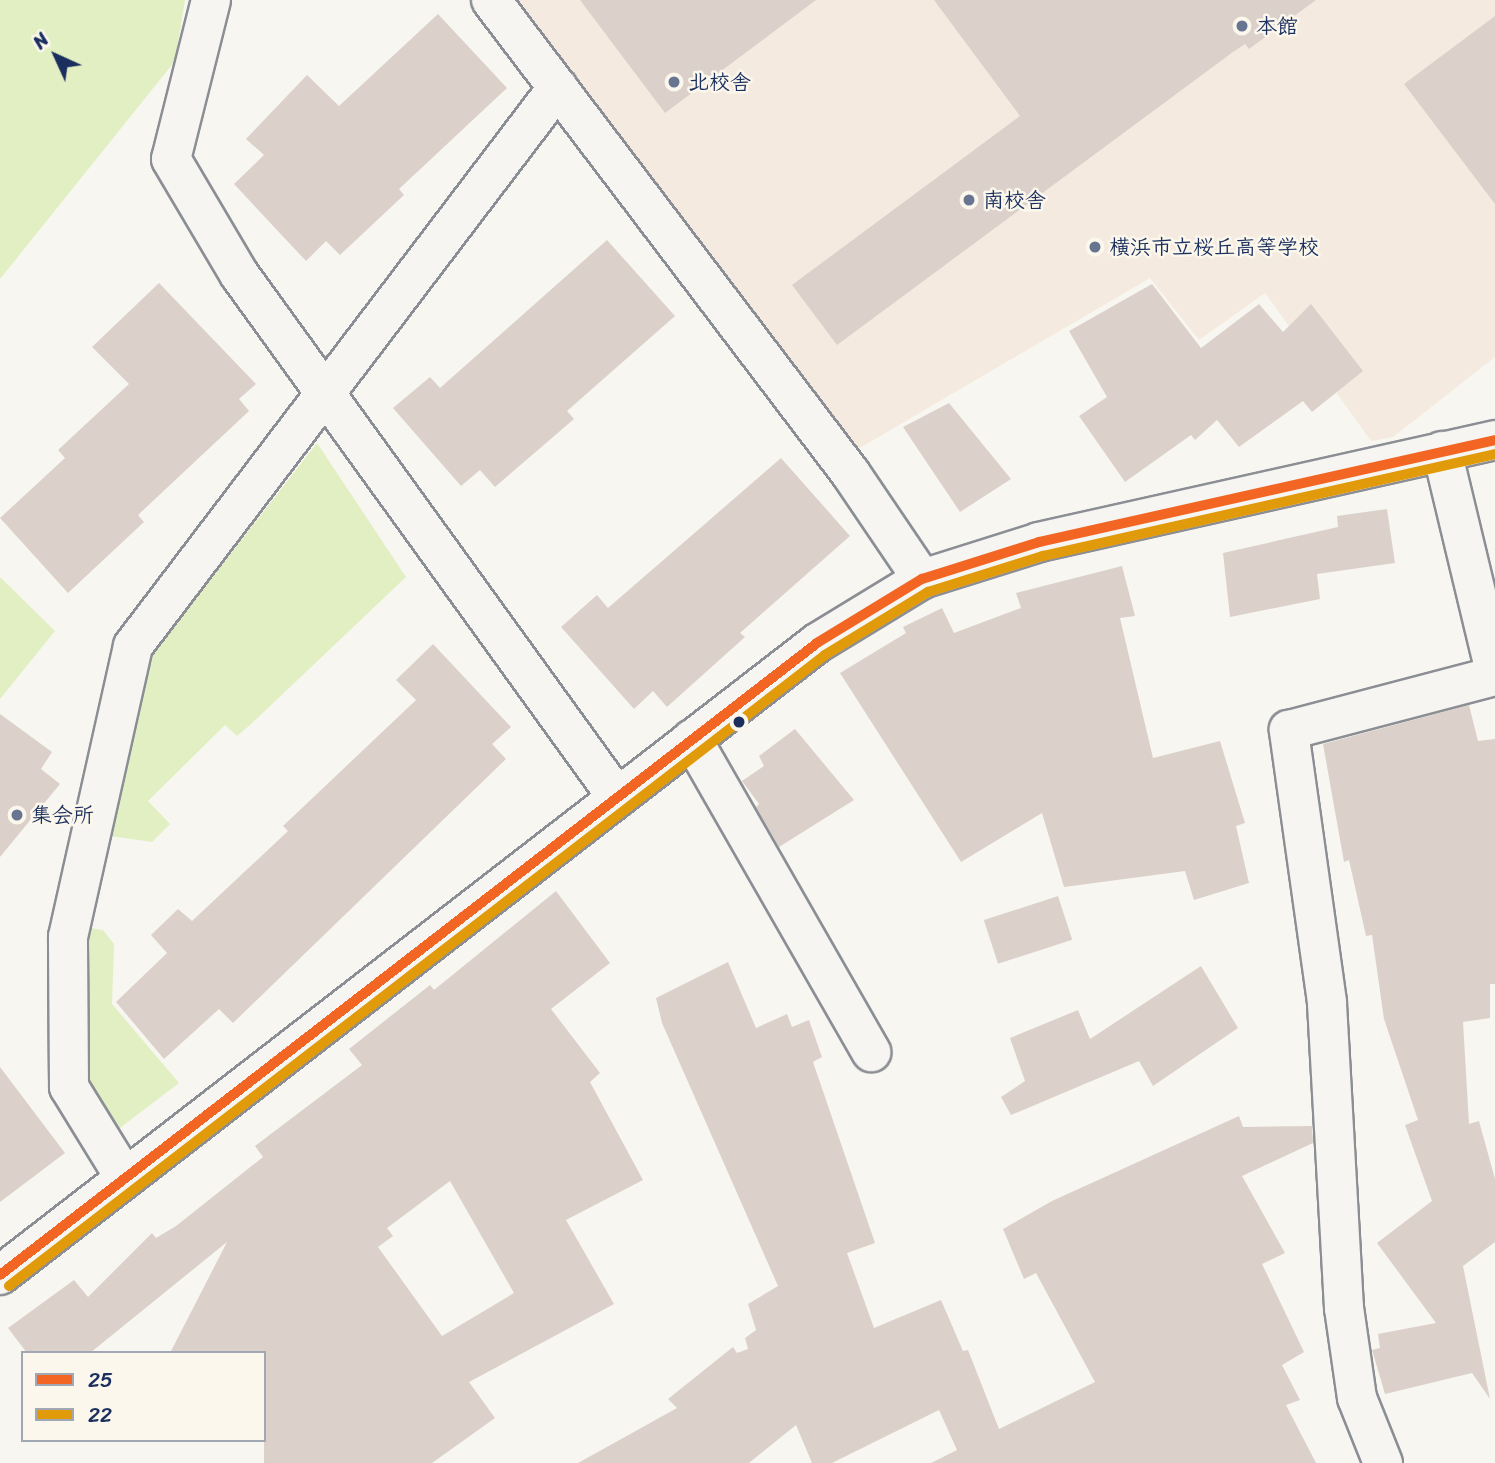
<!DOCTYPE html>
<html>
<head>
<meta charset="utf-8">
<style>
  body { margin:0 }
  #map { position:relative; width:1495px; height:1463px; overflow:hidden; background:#f8f6f0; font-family:Sriracha,"Klee One",sans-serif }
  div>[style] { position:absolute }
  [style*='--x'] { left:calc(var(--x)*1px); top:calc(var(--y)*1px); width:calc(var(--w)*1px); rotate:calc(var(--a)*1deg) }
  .built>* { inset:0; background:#f5eadf }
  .green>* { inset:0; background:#e1efc3 }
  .building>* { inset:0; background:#dbd1ca; transform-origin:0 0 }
  .roads { filter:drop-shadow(2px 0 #8b8e94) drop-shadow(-2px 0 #8b8e94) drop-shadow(0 2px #8b8e94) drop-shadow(0 -2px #8b8e94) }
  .street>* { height:38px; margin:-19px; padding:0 19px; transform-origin:19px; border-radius:19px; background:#f6f5f1 }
  .secondary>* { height:38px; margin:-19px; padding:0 19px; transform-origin:19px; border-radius:19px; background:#f6f5f1 }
  .bus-1>* { height:10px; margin:-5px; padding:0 5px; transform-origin:5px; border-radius:5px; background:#f26522 }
  .bus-2>* { height:10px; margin:-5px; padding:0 5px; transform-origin:5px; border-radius:5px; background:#e19a09 }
  .dots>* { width:19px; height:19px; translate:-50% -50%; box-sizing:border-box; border:4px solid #fbf7ec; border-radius:50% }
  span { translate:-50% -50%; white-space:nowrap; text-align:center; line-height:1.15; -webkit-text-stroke:5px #fbf7ec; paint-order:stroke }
  .poi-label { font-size:21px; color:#1b2f5e; font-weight:700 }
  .left { translate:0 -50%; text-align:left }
  .legend { position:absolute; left:21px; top:1351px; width:245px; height:91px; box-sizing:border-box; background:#fbf7ec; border:2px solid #a1a7b3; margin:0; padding:9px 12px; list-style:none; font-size:21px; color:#1b2f5e }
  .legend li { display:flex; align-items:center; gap:14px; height:35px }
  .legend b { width:35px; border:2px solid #a1a7b3 }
  .north { position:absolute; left:21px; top:21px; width:70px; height:70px; -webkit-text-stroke:5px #fbf7ec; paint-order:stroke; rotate:315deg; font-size:19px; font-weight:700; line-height:28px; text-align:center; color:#1b2f5e }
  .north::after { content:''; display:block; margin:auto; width:24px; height:32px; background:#1b2f5e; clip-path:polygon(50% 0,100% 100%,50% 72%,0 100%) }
</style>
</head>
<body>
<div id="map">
  <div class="built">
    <i style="clip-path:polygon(513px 0,1495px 0,1495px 357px,1393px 437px,1371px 441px,1265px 293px,1199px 340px,1150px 278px,853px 452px)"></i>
  </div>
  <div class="green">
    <i style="clip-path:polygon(0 0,185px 0,175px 61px,0 279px)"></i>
    <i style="clip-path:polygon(317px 443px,406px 577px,251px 724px,237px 736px,225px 725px,148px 801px,170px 824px,152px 842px,110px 836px,148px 660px)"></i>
    <i style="clip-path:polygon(0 577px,55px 631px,0 699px)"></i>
    <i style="clip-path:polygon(90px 928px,103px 930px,114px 944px,112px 1004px,179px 1083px,116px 1131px,91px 1098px,81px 1057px)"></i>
  </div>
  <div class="building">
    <i style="clip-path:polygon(580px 0,816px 0,665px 113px)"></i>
    <i style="clip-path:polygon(934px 0,1316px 0,1249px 49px,1245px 44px,1233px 52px,837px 345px,792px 285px,1020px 116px)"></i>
    <i style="clip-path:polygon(438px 14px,507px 88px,399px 189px,404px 195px,340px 255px,326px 241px,306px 261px,234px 184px,264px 155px,246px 139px,307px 75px,339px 106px)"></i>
    <i style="clip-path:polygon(1495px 16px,1495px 204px,1404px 84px)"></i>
    <i style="clip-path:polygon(607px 240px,675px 316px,567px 411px,574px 419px,495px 487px,480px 470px,461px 486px,393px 408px,430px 377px,440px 388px)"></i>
    <i style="clip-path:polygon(159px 283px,256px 384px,239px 399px,249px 411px,138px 515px,144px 522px,68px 593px,0 518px,65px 458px,58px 450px,129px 384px,92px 347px)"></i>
    <i style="clip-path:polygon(1152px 284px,1201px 348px,1259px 304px,1283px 332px,1311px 304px,1363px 371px,1312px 412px,1303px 401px,1239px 447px,1217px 420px,1195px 440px,1191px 435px,1125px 482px,1079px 416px,1107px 397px,1069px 331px)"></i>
    <i style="clip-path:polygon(949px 403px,1011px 479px,960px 512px,903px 427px)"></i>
    <i style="clip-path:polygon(781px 458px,850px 536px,740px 633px,745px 637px,667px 707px,653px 691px,634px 709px,561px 627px,597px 595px,608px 608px)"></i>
    <i style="clip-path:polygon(1387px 509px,1395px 563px,1317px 574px,1320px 599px,1230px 617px,1223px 553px,1338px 527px,1337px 516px)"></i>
    <i style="clip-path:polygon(1122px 566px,1135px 616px,1120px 618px,1153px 758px,1220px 741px,1245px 823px,1236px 826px,1249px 883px,1194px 900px,1185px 871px,1064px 887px,1042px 813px,961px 862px,840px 673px,906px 633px,903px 627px,942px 608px,954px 633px,1021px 608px,1016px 593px)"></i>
    <i style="clip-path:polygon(433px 644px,511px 727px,492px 744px,506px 759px,233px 1023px,219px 1009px,164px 1059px,116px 1002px,167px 953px,151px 935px,178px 909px,192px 921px,288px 831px,283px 826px,416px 700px,396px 680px)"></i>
    <i style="clip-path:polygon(1469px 705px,1478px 741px,1495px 739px,1495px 984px,1490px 984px,1490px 1018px,1463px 1022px,1469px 1124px,1479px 1121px,1495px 1179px,1495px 1242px,1463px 1266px,1490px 1399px,1472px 1373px,1385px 1394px,1372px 1350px,1380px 1348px,1378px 1334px,1436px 1323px,1377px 1243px,1432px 1201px,1405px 1125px,1418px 1120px,1384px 1019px,1372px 935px,1366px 936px,1349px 860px,1344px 862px,1323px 744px)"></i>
    <i style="clip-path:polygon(0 714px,52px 752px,41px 769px,60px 784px,0 857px)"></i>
    <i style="clip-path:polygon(795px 729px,854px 800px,779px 847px,756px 807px,759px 804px,742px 781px,764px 766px,759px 756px)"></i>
    <i style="clip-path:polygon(evenodd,556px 891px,610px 963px,551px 1009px,600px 1073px,590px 1082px,643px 1180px,566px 1220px,614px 1304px,469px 1382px,495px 1418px,432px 1463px,264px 1463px,264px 1353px,170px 1353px,227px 1242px,90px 1353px,27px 1353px,8px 1328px,74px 1280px,88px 1297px,152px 1233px,156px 1238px,176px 1226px,263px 1157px,255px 1146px,362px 1065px,349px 1049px,430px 985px,434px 990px,556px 891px,450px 1181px,514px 1293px,442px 1336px,378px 1247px,393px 1236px,387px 1228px,450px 1181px)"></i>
    <i style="left:1058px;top:896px;width:46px;height:78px;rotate:72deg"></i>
    <i style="clip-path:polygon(728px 962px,756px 1028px,787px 1014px,792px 1027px,809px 1020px,822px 1057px,813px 1062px,875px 1243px,847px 1253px,874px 1328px,941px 1300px,963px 1351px,968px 1350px,999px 1429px,1095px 1382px,1036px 1273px,1024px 1279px,1003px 1229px,1052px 1201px,1239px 1116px,1243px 1127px,1312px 1126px,1313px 1143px,1242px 1176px,1285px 1253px,1262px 1264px,1304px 1352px,1282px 1365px,1300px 1400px,1286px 1405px,1316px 1463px,931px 1463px,957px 1450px,939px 1410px,832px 1463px,812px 1463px,796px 1425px,749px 1463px,578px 1463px,677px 1408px,668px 1399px,733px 1347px,737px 1353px,748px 1349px,745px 1338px,756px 1330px,748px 1304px,778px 1286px,662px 1023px,656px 998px)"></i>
    <i style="clip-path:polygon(1201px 966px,1238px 1028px,1153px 1086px,1139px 1061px,1011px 1115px,1001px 1097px,1025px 1081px,1010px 1038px,1078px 1010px,1090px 1039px)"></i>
    <i style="clip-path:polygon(0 1067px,65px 1153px,0 1202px)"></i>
  </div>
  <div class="roads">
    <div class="street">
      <i style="--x:211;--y:0;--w:164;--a:104.1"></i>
      <i style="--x:171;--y:159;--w:134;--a:59.4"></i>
      <i style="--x:239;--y:274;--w:645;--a:54.14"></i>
      <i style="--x:491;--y:0;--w:595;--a:52.78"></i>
      <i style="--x:851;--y:474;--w:127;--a:55.9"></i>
      <i style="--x:1442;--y:451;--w:227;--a:76.5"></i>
      <i style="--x:692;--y:739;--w:361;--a:60.2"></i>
      <i style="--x:125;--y:1178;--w:107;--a:-121.6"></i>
      <i style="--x:69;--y:1087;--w:150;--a:-90.4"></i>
      <i style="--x:68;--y:937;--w:298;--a:-77.4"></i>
      <i style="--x:133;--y:646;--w:702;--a:-52.75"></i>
      <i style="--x:1383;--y:1463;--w:70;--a:-111.8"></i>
      <i style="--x:1357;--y:1398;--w:91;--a:-98.2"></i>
      <i style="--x:1344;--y:1308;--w:306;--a:-93.2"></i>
      <i style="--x:1327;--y:1002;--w:275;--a:-98"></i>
      <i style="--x:1289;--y:730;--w:213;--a:-14.7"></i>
    </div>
    <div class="secondary">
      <i style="--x:0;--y:1275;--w:1033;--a:-37.72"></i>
      <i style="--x:817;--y:643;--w:123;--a:-31.4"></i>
      <i style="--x:922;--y:579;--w:123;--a:-17.5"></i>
      <i style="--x:1039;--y:542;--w:467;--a:-12.6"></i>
    </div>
  </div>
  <div class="bus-1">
    <i style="--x:0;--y:1275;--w:1033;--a:-37.72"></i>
    <i style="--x:817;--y:643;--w:123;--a:-31.4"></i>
    <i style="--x:922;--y:579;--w:123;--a:-17.5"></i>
    <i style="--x:1039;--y:542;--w:467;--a:-12.6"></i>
  </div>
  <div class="bus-2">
    <i style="--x:9;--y:1286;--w:1032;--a:-37.71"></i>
    <i style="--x:825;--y:655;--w:121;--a:-31.5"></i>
    <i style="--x:928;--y:592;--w:121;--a:-17.4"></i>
    <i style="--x:1043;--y:556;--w:463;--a:-12.7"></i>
  </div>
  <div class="dots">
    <i style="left:1242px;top:26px;background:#687591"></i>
    <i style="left:674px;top:82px;background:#687591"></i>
    <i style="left:969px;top:200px;background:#687591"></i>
    <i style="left:1095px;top:247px;background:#687591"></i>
    <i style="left:739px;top:722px;background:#1b2f5e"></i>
    <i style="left:17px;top:815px;background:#687591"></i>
  </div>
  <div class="poi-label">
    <span class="left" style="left:1256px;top:26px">本館</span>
    <span class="left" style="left:688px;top:82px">北校舎</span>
    <span class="left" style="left:983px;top:200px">南校舎</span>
    <span class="left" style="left:1109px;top:247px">横浜市立桜丘高等学校</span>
    <span class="left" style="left:31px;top:815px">集会所</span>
  </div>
  <ul class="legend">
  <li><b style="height:9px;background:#f26522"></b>25</li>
  <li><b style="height:9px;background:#e19a09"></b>22</li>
  </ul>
  <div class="north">N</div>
</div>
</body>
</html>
